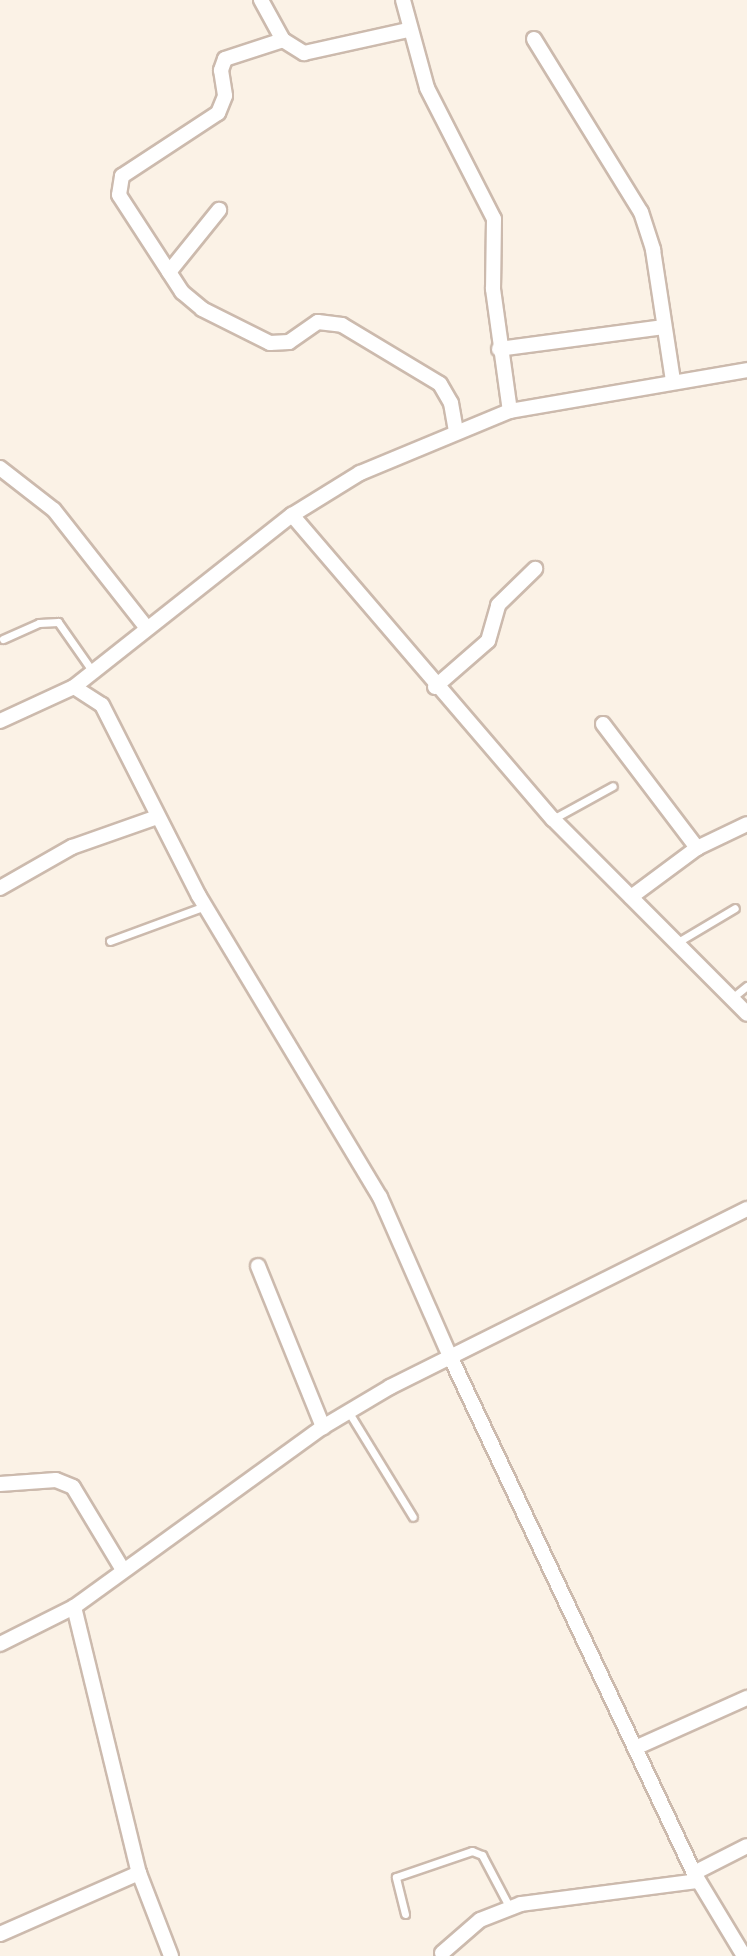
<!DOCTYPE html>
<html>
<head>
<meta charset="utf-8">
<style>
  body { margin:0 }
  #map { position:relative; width:747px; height:1956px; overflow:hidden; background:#fbf2e6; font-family:"DM Sans",sans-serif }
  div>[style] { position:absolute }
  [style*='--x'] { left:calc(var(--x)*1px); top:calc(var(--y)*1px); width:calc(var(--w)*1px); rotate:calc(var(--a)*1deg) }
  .roads { filter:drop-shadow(2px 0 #ccbaad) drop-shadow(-2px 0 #ccbaad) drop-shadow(0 2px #ccbaad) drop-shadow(0 -2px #ccbaad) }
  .service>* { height:7px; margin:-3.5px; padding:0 3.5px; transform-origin:3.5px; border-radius:3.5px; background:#fff }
  .minor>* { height:14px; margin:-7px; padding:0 7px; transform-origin:7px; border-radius:7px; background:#fff }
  span { translate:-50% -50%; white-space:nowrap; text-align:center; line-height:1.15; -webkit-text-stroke:8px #fef7ec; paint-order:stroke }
</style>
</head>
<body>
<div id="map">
  <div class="roads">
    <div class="service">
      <i style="--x:3;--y:639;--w:39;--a:-24"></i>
      <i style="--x:39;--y:623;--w:19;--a:-3"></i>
      <i style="--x:58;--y:622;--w:61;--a:55"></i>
      <i style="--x:553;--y:819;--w:68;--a:-28.8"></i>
      <i style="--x:110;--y:941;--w:101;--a:-20.2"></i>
      <i style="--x:678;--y:942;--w:66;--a:-30.8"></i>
      <i style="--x:732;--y:998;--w:19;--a:-39"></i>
      <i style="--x:348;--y:1411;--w:124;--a:58.5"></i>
      <i style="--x:405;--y:1914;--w:38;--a:-104"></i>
      <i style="--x:396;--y:1877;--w:80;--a:-18.9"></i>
      <i style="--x:472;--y:1851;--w:11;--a:22"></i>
      <i style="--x:482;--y:1855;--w:60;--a:62.2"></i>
    </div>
    <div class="minor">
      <i style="--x:261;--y:0;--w:46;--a:61.2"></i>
      <i style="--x:283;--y:40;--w:25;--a:32"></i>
      <i style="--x:304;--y:53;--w:107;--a:-12.5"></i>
      <i style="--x:403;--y:0;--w:91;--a:74.7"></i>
      <i style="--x:427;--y:88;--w:147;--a:62.9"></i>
      <i style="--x:494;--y:219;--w:70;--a:90.8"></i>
      <i style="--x:493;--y:289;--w:123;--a:82.1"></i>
      <i style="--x:534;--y:39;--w:203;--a:58.3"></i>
      <i style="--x:641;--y:212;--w:40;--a:72"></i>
      <i style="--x:653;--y:250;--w:133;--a:81.3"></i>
      <i style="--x:283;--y:40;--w:61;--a:161.9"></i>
      <i style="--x:225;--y:59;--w:12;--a:110"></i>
      <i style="--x:221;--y:70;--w:26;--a:81"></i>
      <i style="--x:225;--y:96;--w:18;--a:112"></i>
      <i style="--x:218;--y:113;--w:115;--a:146.7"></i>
      <i style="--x:122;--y:176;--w:19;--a:99"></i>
      <i style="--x:119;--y:195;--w:116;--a:57"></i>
      <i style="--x:182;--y:292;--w:26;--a:40"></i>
      <i style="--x:202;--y:309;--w:76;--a:26.6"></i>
      <i style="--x:270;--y:343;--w:19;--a:-3"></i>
      <i style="--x:289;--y:342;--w:35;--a:-35"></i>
      <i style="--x:318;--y:322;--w:24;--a:7"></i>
      <i style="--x:342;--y:325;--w:114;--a:31"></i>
      <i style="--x:440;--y:384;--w:22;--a:60"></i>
      <i style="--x:451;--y:403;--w:27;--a:80"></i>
      <i style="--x:169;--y:272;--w:80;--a:-51.1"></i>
      <i style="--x:499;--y:349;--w:165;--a:-7.6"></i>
      <i style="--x:0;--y:468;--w:68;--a:37.9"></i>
      <i style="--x:54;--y:510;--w:149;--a:51.8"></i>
      <i style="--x:292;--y:515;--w:401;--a:49.4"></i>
      <i style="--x:553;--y:819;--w:275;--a:45.1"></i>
      <i style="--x:74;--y:687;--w:33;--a:33"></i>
      <i style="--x:102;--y:705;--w:214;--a:63.1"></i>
      <i style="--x:199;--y:896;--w:351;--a:59"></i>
      <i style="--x:380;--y:1197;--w:171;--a:66.3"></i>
      <i style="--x:449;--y:1354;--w:574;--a:64.73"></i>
      <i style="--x:694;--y:1873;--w:97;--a:58.9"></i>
      <i style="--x:435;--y:687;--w:70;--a:-41"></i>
      <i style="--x:488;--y:641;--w:37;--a:-74"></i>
      <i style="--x:498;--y:605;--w:52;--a:-44.2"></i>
      <i style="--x:0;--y:721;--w:81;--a:-24.7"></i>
      <i style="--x:74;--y:687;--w:278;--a:-38.3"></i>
      <i style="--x:292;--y:515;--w:80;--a:-31.7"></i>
      <i style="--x:360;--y:473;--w:162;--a:-22.5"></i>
      <i style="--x:510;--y:411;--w:241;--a:-9.8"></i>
      <i style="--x:603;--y:724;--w:156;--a:52.8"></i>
      <i style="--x:0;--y:888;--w:83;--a:-29.7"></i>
      <i style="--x:72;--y:847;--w:90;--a:-19.4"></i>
      <i style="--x:631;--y:897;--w:82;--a:-36.6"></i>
      <i style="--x:697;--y:848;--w:55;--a:-25.6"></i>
      <i style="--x:258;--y:1266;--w:174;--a:68"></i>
      <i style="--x:0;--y:1484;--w:56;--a:-4.1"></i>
      <i style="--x:56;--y:1480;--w:18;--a:22"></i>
      <i style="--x:73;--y:1487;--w:97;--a:58.9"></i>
      <i style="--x:74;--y:1607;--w:274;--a:76.3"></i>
      <i style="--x:139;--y:1873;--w:89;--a:68.9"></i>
      <i style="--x:0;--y:1644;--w:83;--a:-26.6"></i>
      <i style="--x:74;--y:1607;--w:307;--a:-35.9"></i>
      <i style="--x:323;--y:1427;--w:78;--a:-30.8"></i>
      <i style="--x:390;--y:1387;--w:399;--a:-26.5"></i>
      <i style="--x:635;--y:1748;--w:123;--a:-24.1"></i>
      <i style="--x:694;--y:1873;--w:59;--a:-27"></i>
      <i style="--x:0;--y:1934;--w:152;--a:-23.7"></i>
      <i style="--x:442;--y:1953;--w:50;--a:-41"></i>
      <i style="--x:480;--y:1920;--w:44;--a:-21.3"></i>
      <i style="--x:521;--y:1904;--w:178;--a:-7.4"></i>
    </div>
  </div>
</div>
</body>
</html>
